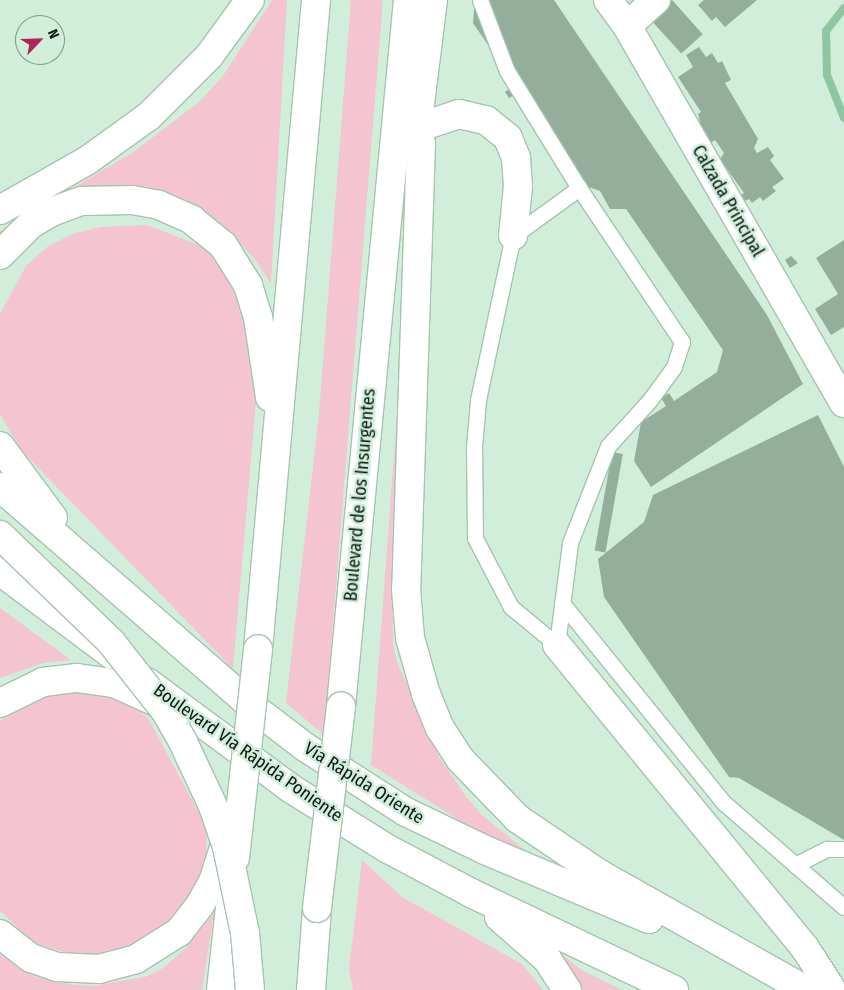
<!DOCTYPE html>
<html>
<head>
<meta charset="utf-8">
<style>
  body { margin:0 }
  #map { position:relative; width:844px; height:990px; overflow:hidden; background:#d0eeda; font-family:"Fira Sans Condensed",sans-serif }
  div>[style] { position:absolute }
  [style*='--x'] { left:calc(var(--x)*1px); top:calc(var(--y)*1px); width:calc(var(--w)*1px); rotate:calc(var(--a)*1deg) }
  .green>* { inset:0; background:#f4c5d0 }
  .stream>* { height:8px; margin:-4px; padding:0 4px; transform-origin:4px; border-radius:4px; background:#8dc7a2 }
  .building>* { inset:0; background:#93af9c; transform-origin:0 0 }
  .roads { filter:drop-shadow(1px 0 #a6c3b0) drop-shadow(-1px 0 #a6c3b0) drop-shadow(0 1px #a6c3b0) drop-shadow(0 -1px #a6c3b0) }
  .service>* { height:15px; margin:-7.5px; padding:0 7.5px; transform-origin:7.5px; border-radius:7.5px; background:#fff }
  .minor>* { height:28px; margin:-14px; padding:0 14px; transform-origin:14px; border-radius:14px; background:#fff }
  .trunk>* { height:28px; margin:-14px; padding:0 14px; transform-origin:14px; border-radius:14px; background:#fff }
  .bridges { filter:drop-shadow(1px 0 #a6c3b0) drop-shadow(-1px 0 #a6c3b0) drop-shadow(0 1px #a6c3b0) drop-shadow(0 -1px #a6c3b0) }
  .trunk-bridge>* { height:28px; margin:-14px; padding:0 14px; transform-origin:14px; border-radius:14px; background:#fff }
  span { translate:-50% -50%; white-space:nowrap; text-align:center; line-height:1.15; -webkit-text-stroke:5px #d0eeda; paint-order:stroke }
  .street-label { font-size:18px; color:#0c1710 }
  .north { position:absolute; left:15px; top:15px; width:50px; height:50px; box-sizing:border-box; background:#d0eeda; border:1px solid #829889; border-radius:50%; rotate:66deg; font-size:14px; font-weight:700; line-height:20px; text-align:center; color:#0c1710 }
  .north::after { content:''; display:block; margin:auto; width:18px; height:22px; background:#b1245c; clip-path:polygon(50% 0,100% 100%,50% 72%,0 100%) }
</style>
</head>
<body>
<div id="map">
  <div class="green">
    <i style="clip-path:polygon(272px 0,287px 0,271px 284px,254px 258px,223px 226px,205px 213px,134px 191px,0 246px,0 231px,132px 153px,199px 102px,223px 76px)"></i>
    <i style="clip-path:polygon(351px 0,383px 0,324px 735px,286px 703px,319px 414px)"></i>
    <i style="clip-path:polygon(147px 225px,199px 245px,225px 265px,248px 307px,257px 389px,233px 669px,21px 450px,0 414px,0 314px,26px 266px,47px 247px,73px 234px,100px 227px)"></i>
    <i style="clip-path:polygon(406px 231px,405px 422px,392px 559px,393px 644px,397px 662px,439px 757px,465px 795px,481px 814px,546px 868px,467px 825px,371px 765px,396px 428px)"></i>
    <i style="clip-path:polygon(0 608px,71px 660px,43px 663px,0 678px)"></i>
    <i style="clip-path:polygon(78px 691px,100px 694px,131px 704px,148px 718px,207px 828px,206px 867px,185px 908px,152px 940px,109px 957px,78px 956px,34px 943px,0 911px,0 721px,30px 701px,55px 693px)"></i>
    <i style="clip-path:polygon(362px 860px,402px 897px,522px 964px,543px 990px,353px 990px,349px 969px)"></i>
    <i style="clip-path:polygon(214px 913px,202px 990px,0 990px,0 955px,37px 977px,61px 983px,90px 986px,145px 977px,163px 968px,186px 948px)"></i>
    <i style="clip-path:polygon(545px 941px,583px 971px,622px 990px,583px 990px)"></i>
  </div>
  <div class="stream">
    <i style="--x:844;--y:8;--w:29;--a:128"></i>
    <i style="--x:826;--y:31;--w:44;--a:88.7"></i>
    <i style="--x:827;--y:75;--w:46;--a:68.4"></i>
  </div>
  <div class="building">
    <i style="clip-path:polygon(475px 0,554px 0,767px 315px,803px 384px,651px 487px,634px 461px,641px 422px,666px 406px,661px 398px,669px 393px,674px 401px,717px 372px,723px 350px,626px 209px,610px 209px,600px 191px,583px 185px,520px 92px,509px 98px,505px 92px,515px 85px,473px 23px)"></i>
    <i style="left:672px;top:0;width:46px;height:29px;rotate:48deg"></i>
    <i style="clip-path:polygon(704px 0,757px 0,725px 27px,716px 17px,712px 21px,698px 5px)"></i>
    <i style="clip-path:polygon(699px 47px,706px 57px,712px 53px,718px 63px,722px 61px,731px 80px,725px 83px,758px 139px,754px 148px,757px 153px,768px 147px,774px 156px,770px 160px,784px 179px,772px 187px,776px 191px,763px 201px,760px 197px,752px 203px,749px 199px,745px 201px,741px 195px,744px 193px,720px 159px,724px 153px,715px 140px,706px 146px,694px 125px,700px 122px,698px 114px,701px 112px,678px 77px,693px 67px,686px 55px)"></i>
    <i style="clip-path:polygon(844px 240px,844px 327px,831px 335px,815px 309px,838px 294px,816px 258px)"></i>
    <i style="clip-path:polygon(791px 256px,798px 263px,790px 268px,785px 260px)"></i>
    <i style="clip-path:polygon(818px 415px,844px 467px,844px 840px,739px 778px,729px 777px,604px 597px,598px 559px,644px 522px,653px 495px)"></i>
    <i style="left:612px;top:452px;width:11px;height:100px;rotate:10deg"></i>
  </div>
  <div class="roads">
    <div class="service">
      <i style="--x:480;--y:0;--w:76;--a:69.2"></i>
      <i style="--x:507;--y:71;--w:137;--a:58.4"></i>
      <i style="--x:579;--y:188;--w:185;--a:56.2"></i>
      <i style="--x:682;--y:342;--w:26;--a:108"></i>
      <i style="--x:674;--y:367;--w:42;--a:126.3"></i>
      <i style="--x:649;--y:401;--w:61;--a:132.3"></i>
      <i style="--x:608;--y:446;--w:104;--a:111.4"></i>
      <i style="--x:570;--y:543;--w:103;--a:97.3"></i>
      <i style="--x:562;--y:603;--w:256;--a:51"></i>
      <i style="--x:723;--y:802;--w:160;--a:41"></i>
      <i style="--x:557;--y:645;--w:60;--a:-140.4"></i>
      <i style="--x:511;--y:607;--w:78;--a:-117.6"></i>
      <i style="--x:475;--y:538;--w:91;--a:-90.6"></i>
      <i style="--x:474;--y:447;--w:47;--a:-85.1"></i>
      <i style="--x:478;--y:400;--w:168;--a:-78"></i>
      <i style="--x:513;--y:236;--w:82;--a:-36"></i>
      <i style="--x:795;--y:865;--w:36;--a:-27"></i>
      <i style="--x:827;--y:849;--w:17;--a:0"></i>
    </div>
    <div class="minor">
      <i style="--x:608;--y:0;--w:32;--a:54"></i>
      <i style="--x:627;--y:26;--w:435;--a:60.1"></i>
      <i style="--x:627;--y:26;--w:39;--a:-42"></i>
    </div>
    <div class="trunk">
      <i style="--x:433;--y:0;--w:129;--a:97.1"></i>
      <i style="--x:417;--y:128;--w:16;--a:76"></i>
      <i style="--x:421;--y:144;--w:445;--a:91.9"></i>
      <i style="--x:406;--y:589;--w:49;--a:85.3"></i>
      <i style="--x:410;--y:638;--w:58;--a:74.1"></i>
      <i style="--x:426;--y:694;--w:37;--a:68"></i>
      <i style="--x:440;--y:728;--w:37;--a:57"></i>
      <i style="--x:460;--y:759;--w:83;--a:46"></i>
      <i style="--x:518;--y:819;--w:97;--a:34"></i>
      <i style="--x:598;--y:873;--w:239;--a:29.4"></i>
      <i style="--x:417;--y:128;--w:44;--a:-18.4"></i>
      <i style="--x:459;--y:114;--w:28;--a:13"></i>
      <i style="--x:486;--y:120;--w:28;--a:39"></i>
      <i style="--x:508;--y:138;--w:22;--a:68"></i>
      <i style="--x:516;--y:158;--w:28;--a:86"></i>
      <i style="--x:518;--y:186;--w:50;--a:95.7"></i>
      <i style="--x:0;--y:210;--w:101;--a:-29.6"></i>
      <i style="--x:88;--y:160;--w:75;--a:-35.8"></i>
      <i style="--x:149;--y:116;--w:85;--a:-45"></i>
      <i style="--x:209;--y:56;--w:69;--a:-53.8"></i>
      <i style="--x:0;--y:255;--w:44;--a:-45"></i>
      <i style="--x:31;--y:224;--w:23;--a:-31"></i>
      <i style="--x:51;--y:212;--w:33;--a:-20"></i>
      <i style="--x:82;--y:201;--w:50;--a:-1.1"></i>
      <i style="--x:132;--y:200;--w:27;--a:10"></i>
      <i style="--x:159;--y:205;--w:36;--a:24"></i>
      <i style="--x:192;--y:220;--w:40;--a:39"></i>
      <i style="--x:223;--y:245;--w:47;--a:58"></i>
      <i style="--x:248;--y:285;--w:34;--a:73"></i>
      <i style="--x:258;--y:317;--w:81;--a:81.5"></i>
      <i style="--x:0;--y:446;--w:89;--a:53.6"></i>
      <i style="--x:0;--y:487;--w:342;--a:41"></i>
      <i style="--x:258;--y:711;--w:59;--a:37.5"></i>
      <i style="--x:305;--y:747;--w:120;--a:32.8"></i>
      <i style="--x:406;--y:812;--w:88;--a:25.7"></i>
      <i style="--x:485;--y:850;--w:178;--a:22.8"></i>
      <i style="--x:0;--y:571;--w:139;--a:36.8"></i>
      <i style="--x:557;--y:645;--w:392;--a:50.7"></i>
      <i style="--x:805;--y:948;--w:50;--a:57.3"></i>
      <i style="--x:258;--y:649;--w:652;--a:-84.89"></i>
      <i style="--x:147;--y:682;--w:178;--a:36.5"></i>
      <i style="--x:290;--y:788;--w:115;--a:31.9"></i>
      <i style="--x:388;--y:849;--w:94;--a:27.9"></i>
      <i style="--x:471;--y:893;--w:225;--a:25.5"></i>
      <i style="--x:0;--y:703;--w:48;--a:-26"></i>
      <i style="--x:43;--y:682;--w:34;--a:-7"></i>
      <i style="--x:77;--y:678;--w:37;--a:8"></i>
      <i style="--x:114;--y:683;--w:54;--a:24.2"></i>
      <i style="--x:341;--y:706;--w:709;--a:-84.58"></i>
      <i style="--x:499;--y:917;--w:64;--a:41.2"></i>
      <i style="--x:547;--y:959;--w:37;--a:57"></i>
      <i style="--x:0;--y:934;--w:39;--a:38"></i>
      <i style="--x:31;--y:958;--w:28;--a:19"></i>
      <i style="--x:57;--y:967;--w:42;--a:2.7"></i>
      <i style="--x:99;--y:969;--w:38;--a:-15"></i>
      <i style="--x:136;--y:959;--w:51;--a:-32.1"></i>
      <i style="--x:179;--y:932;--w:34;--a:-52"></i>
      <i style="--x:200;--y:905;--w:26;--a:-61"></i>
      <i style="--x:213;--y:882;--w:52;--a:-72.3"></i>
      <i style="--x:221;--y:990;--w:102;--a:-83.8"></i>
      <i style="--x:311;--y:990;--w:82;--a:-85.8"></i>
    </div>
  </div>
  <div class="bridges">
    <div class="trunk-bridge">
      <i style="--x:0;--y:535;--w:154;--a:43.9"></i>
      <i style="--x:111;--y:642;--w:89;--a:51.8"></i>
      <i style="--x:166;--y:712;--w:34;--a:60"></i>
      <i style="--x:183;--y:742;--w:71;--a:64.9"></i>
      <i style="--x:213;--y:806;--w:43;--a:71.1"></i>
      <i style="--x:227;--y:847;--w:88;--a:78.2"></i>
      <i style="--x:245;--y:933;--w:57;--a:85"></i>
      <i style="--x:235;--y:858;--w:210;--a:-83.7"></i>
      <i style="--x:317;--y:908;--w:203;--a:-83.2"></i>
    </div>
  </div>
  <div class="street-label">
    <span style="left:728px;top:201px;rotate:60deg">Calzada Principal</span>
    <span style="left:360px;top:495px;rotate:-85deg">Boulevard de los Insurgentes</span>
    <span style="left:248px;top:753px;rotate:35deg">Boulevard Vía Rápida Poniente</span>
    <span style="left:364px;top:783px;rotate:32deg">Vía Rápida Oriente</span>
  </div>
  <div class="north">N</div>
</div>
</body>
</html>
